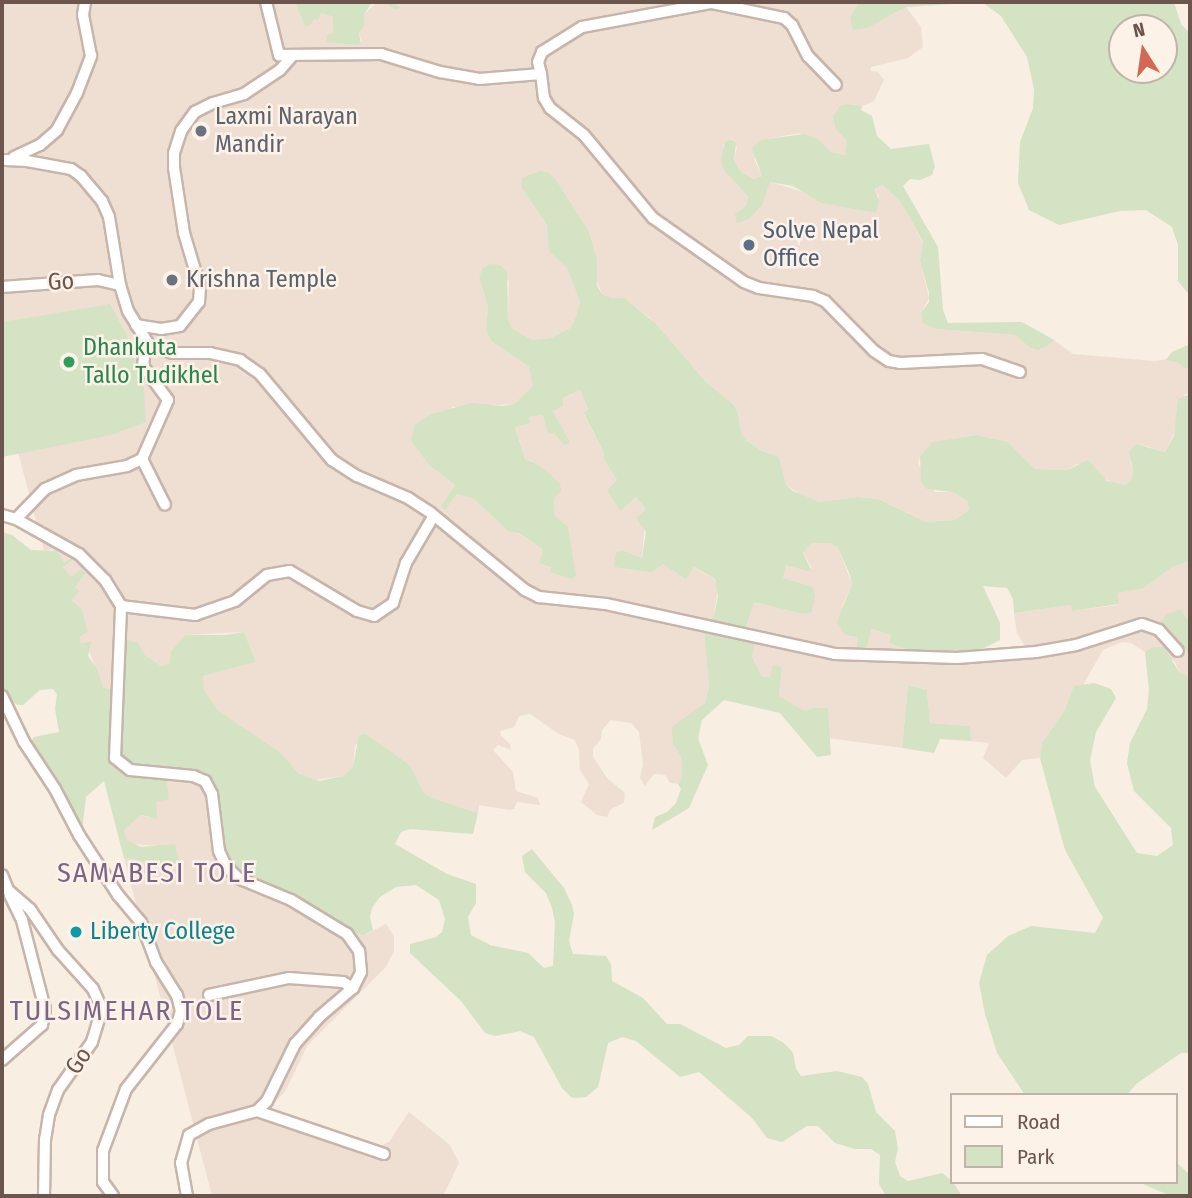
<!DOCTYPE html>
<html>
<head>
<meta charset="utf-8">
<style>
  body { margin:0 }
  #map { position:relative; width:1192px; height:1198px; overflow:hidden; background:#f8eee2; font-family:"Fira Sans Condensed",sans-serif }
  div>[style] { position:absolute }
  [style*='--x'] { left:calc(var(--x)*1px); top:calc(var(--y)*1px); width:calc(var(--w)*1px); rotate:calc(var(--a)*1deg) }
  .residential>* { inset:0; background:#efdfd2 }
  .green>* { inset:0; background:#d3e3c3 }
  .roads { filter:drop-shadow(2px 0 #c7b5ab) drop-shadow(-2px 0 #c7b5ab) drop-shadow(0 2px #c7b5ab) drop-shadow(0 -2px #c7b5ab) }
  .minor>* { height:10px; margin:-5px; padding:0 5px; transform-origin:5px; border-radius:5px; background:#fff }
  .dots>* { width:19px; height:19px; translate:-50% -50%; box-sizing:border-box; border:4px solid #fcf2e7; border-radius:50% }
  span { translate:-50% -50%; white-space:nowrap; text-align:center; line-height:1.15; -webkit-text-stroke:5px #fcf2e7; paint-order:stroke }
  .worship-label { font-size:24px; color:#5b616d }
  .left { translate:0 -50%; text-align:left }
  .service-label { font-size:24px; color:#4e5e75 }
  .street-label { font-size:24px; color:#6c554c }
  .leisure-label { font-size:24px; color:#27864d }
  .culture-label { font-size:24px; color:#0d838f }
  .quarter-label { font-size:28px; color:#7a6589; letter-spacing:2px }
  .frame { position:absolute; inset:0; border:4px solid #6c554c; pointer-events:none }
  .legend { position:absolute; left:950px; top:1093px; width:228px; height:91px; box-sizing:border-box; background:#fcf2e7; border:2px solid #c2b3a9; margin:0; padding:9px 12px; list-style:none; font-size:21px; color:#6c554c }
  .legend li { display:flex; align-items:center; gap:14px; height:35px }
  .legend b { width:35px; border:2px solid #c2b3a9 }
  .north { position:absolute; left:1108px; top:14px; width:70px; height:70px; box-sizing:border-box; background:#fcf2e7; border:2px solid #c2b3a9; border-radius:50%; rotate:348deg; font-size:19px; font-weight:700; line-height:28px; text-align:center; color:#6c554c }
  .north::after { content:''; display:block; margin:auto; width:24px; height:32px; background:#d26957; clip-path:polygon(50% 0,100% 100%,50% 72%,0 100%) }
</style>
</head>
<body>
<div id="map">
  <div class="residential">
    <i style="clip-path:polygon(2px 2px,295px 2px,302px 15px,314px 18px,321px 13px,333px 17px,333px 34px,327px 41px,356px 45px,362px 42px,359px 33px,364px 26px,364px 14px,376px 3px,388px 3px,395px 10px,395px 2px,859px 2px,850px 17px,884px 19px,906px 7px,921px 27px,923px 47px,908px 58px,871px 67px,871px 71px,878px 72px,884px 80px,874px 101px,862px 106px,848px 104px,833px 117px,835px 128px,847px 141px,845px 155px,831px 152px,799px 133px,767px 139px,754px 159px,762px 176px,754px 179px,741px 172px,734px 160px,737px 147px,733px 139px,723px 145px,723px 169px,748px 197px,746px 205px,735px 214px,765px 195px,770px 182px,871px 212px,879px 197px,875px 189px,882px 185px,899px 200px,923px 242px,920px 261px,929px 298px,921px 313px,936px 329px,1015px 335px,1029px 347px,1054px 340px,1073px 354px,1155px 361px,1168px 359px,1190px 363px,1190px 394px,1185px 394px,1173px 436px,1165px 452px,1145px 446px,1130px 461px,1133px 469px,1132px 479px,1125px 485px,1116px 485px,1100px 476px,1095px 468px,1077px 464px,1068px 470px,1035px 469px,1008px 442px,976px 435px,932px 442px,920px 456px,918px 464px,935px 492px,953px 492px,967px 501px,969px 510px,954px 520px,926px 522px,878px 499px,858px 497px,819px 502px,808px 499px,786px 485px,779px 457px,762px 451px,746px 440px,741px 433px,738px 413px,734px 405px,705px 381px,650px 318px,625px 298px,612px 298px,602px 294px,595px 276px,597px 259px,556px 180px,521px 186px,547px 225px,550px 251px,567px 268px,580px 302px,575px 319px,570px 328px,551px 338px,532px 340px,522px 334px,513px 329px,508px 319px,509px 281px,482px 269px,479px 278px,488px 306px,486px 331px,491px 341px,529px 367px,534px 386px,514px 404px,452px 407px,429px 465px,455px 485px,441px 506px,444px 510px,457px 494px,474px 499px,509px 532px,518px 533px,543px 550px,539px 563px,554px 515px,550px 477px,539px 465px,525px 459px,515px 426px,529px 417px,543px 415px,554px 433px,569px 443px,553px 411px,563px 398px,580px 390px,588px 409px,584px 415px,604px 453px,603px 458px,617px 480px,607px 490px,620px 511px,636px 497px,646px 509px,642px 558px,622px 550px,616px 552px,663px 564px,693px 567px,714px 579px,718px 587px,714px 616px,707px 624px,704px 633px,709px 687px,705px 703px,695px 711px,673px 744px,681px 753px,682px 778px,678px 784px,670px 783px,665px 775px,654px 774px,645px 786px,640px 778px,643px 764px,639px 732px,631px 723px,611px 720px,602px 730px,601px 739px,593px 749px,593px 757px,607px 778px,625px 793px,624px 803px,611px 809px,607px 817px,597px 815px,581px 802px,589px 784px,580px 770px,579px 750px,575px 740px,559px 734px,530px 714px,519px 716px,514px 727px,500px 731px,501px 736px,510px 744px,511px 750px,498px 745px,493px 750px,513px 772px,516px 791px,538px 798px,540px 805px,517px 802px,514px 809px,510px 810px,479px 805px,478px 813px,432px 799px,424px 793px,410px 765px,366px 734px,355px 746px,353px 767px,343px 776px,313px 780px,299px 774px,281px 753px,219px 711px,204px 691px,202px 676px,256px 662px,244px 632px,185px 635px,170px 663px,161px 666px,145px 655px,138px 643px,120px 685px,110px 689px,103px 687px,89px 651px,81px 644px,80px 637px,88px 630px,82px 609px,72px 599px,75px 587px,63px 567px,73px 559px,71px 557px,64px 563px,52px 549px,44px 551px,17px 448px,2px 413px)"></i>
    <i style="clip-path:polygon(811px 542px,830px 543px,838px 548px,852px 584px,842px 607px,866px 647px,870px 629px,891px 635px,889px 643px,909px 650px,977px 651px,1025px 646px,1017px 634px,1014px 613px,1072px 605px,1072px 611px,1118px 605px,1117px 593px,1142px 589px,1174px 566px,1190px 561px,1190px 623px,1175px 612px,1166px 615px,1161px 625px,1168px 637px,1180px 643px,1190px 655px,1190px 677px,1179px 672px,1175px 662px,1153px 647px,1145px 652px,1131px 643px,1122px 642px,1103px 650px,1083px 685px,1074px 687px,1066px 710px,1042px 743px,1040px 758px,1022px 760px,1006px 778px,983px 758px,989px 743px,971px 741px,970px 726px,930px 723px,927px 690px,908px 685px,902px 748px,828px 738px,830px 732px,779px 696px,782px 667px,770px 677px,762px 677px,752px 656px,717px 624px,754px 602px,802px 614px,813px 609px,813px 587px,782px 578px,786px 565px,812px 568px,803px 553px)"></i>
    <i style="clip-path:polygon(195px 770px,210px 781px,288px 901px,365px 935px,386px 924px,394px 936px,394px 951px,386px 967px,307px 1046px,285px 1092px,268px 1109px,314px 1127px,380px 1146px,389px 1142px,409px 1112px,450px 1145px,459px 1163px,443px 1196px,212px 1196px,124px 858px,139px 860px,159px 870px,160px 846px,132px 844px,127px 840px,124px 830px,141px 815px,149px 818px,166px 775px)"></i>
  </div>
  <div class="green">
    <i style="clip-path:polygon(295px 2px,395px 2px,399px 8px,395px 10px,386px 3px,371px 4px,364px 14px,364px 26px,359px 33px,361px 44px,356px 45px,327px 42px,326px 36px,333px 33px,333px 17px,321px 13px,318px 20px,314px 19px,310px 26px,305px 26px)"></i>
    <i style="clip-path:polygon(859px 2px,981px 2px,906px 7px,867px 28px,853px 30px,850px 17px)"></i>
    <i style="clip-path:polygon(evenodd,982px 2px,1174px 2px,1181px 24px,1190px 33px,1190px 296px,1178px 281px,1178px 245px,1172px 227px,1146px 210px,1120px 211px,1059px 225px,1029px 210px,1018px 183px,1020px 142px,1033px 108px,1034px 89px,1027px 57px,1001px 16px,982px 2px,1122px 28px,1164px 28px,1164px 70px,1122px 70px,1122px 28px)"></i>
    <i style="clip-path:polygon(848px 104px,862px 106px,861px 110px,872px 116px,877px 136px,891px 149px,929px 144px,935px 167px,932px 175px,920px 180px,910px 179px,903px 186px,938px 247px,943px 310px,948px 323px,1022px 322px,1054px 340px,1047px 346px,1038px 350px,1029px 347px,1015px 335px,936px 329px,923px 323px,921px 313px,929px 302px,929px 293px,920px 261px,923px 241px,899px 200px,882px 185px,875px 189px,879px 202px,876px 212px,871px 212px,822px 203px,793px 186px,770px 182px,762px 205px,749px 219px,737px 223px,735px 214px,746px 205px,748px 197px,723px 169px,721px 159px,725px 141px,733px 140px,736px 143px,734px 160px,741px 172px,754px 179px,762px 176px,752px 149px,758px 141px,767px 139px,804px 134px,817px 139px,831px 152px,845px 155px,847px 141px,835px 128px,833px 117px,840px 106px)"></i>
    <i style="clip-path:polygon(540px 171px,549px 173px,556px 180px,588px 230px,597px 259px,597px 286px,602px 294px,612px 298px,625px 298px,656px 324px,705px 381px,734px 405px,738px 413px,741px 433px,746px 440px,762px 451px,779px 457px,786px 485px,793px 491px,819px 502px,858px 497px,878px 499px,926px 522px,954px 520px,969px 510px,967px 501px,953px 492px,927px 489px,921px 482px,920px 456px,932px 442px,976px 435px,1008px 442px,1035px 469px,1068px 470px,1088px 460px,1107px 481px,1125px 485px,1132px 479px,1133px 469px,1129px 452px,1135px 444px,1165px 452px,1174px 436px,1178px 399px,1190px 394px,1190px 561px,1174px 566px,1142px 589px,1118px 593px,1119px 604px,1072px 611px,1071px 605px,1014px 613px,1013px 599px,1007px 588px,983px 586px,1000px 623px,1000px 640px,978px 651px,909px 650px,889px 643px,891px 635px,871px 629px,867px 647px,857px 648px,858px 637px,845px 635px,837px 622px,852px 584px,850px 575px,838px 548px,830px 543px,811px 543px,803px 553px,812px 572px,786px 565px,783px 578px,813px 587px,815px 596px,812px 612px,802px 614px,754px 602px,745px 629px,756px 639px,752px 656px,762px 677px,770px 677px,773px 665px,782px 667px,779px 696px,804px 711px,813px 708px,828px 708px,831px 755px,817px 757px,780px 713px,724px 700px,702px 720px,698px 738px,708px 765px,689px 808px,652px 830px,655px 817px,667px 812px,676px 803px,681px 789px,678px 784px,682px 778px,681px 756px,673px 744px,672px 727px,705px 703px,709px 687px,704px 633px,707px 624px,714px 616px,718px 596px,715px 579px,694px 567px,686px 579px,663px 564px,652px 572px,614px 567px,616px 552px,622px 550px,642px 558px,646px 532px,636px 518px,646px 509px,636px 497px,620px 511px,607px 490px,617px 480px,603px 458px,604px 453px,584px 414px,588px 409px,580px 390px,563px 398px,563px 406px,553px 411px,570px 443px,564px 445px,554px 433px,548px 434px,543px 415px,529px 417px,530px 423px,515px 427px,525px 459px,539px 465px,560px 483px,561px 491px,554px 498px,554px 515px,568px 527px,576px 575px,572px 579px,550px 572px,551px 567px,539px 563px,543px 550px,519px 533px,509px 532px,474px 499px,457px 494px,445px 510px,441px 506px,455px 485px,429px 465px,411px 440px,415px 425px,431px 414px,472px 403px,502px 406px,514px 404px,533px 386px,529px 367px,491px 341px,486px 331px,488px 306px,479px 278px,482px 269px,490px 264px,500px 265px,507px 271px,508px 319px,513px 329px,522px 334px,532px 340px,551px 338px,570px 328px,575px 319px,580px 302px,567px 268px,549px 251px,547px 225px,521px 187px,522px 178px)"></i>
    <i style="clip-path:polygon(110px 304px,127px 336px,144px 388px,146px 422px,111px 435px,2px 457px,2px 322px)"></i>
    <i style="clip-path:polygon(1190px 338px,1190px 363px,1186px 369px,1177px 362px,1166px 360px,1172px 352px,1190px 344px)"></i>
    <i style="clip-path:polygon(2px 532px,12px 535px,31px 550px,57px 551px,64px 563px,72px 557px,74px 559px,63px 567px,71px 577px,81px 569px,86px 573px,75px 587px,79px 591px,72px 600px,82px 609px,88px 631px,80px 637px,81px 644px,91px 641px,88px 656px,97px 669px,103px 687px,110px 689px,120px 685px,124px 639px,138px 643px,145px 655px,161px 666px,170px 663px,171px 652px,185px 635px,225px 635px,244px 632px,256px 662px,203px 676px,204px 690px,219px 711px,281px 753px,299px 774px,319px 781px,343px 776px,353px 767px,359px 735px,366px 734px,410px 765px,424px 793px,432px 798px,478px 813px,473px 834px,410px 829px,401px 832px,395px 844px,447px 874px,476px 884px,476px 903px,468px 917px,471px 935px,490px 945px,528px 953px,544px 968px,553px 966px,555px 922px,552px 908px,546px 893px,525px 872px,522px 856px,532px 849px,564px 888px,572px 905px,574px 914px,569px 941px,573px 954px,606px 956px,611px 964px,612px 981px,643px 998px,667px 1024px,680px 1024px,726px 1048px,739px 1045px,748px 1036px,771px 1036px,784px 1043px,793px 1053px,796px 1069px,801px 1076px,837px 1071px,862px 1077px,868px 1084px,876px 1112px,895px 1131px,898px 1149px,895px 1162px,900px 1176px,908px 1181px,942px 1173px,952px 1181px,962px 1196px,886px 1196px,879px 1184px,880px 1155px,871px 1149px,855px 1149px,835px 1143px,818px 1126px,807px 1126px,782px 1142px,767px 1138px,752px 1118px,699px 1072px,680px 1077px,636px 1041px,622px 1037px,608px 1043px,598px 1087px,586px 1097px,572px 1098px,562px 1088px,534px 1037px,520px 1031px,495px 1036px,485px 1033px,461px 1001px,410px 953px,410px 944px,436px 937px,442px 932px,445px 919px,439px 900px,416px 885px,396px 887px,380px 897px,372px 908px,370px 917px,373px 930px,364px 935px,348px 931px,288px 901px,247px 888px,225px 859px,210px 781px,195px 770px,166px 775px,169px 799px,156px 802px,157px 819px,141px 815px,124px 830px,127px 840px,141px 847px,175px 844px,179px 861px,173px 866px,159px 870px,139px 860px,124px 858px,104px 781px,86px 797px,82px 831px,30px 742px,34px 737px,59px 732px,55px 709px,57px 694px,53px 689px,40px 690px,23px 705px,18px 705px,10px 701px,2px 687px)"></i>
    <i style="clip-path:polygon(1180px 609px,1190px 623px,1190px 655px,1180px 643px,1168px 637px,1159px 624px,1166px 615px)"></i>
    <i style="clip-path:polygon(1153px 647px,1164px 647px,1179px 672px,1190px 677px,1190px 1053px,1181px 1053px,1136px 1084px,1127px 1095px,1025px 1095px,997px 1053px,985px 1014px,979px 983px,987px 955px,1008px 936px,1031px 926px,1095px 933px,1103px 918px,1065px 850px,1040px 758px,1042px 743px,1065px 710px,1074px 686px,1094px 683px,1111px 689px,1116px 698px,1096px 732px,1090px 760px,1095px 787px,1137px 853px,1157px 856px,1173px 845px,1171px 828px,1134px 791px,1127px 763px,1130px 743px,1147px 709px,1149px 690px,1145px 652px)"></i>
    <i style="clip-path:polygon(908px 685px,927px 690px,930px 723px,970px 726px,971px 741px,940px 739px,934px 753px,902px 748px)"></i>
    <i style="clip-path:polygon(1176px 1162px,1190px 1175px,1190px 1196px,1171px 1196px,1138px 1182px,1176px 1182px)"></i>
  </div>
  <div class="roads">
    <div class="minor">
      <i style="--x:266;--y:2;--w:55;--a:76.2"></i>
      <i style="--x:279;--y:55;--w:102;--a:-0.6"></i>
      <i style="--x:381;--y:54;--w:62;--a:17"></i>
      <i style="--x:440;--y:72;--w:40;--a:10"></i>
      <i style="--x:479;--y:79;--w:62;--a:-4.6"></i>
      <i style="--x:541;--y:74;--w:24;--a:83"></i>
      <i style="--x:544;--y:98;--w:12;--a:59"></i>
      <i style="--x:550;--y:108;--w:43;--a:38.5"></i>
      <i style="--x:584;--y:135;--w:108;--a:50.3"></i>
      <i style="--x:653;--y:218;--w:111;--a:35.1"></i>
      <i style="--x:744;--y:282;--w:16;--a:22"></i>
      <i style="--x:759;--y:288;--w:55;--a:8.4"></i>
      <i style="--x:813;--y:296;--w:13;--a:23"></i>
      <i style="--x:825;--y:301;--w:70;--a:45.6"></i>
      <i style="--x:874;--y:351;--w:18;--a:34"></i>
      <i style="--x:889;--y:361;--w:11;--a:10"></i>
      <i style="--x:900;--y:363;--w:82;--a:-2.8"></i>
      <i style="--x:982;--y:359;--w:40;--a:18.9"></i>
      <i style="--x:541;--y:74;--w:12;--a:-104"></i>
      <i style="--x:538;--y:62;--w:11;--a:-68"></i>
      <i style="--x:542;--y:52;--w:47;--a:-32"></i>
      <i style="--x:582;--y:27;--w:132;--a:-10.5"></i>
      <i style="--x:712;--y:3;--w:74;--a:11.8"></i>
      <i style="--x:784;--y:18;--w:11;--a:41"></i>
      <i style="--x:792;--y:25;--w:35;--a:63"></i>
      <i style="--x:808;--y:56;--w:40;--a:46"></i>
      <i style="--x:14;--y:157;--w:29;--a:-25"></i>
      <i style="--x:40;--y:145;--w:23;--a:-41"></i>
      <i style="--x:57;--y:130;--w:42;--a:-61.6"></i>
      <i style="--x:77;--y:93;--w:40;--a:-69"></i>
      <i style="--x:91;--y:56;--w:42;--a:-101"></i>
      <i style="--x:83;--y:15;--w:13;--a:-81"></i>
      <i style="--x:6;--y:160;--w:21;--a:3"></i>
      <i style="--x:27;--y:161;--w:45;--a:10.3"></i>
      <i style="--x:71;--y:169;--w:12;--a:35"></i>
      <i style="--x:81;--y:176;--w:33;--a:50"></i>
      <i style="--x:102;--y:201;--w:17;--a:66"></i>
      <i style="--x:109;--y:217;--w:69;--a:80.8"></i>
      <i style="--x:120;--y:285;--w:27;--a:73"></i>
      <i style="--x:128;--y:311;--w:44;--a:58.1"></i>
      <i style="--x:2;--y:287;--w:96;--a:-4.2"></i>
      <i style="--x:98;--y:280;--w:23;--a:13"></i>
      <i style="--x:136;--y:325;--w:25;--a:9"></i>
      <i style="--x:161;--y:329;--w:19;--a:-9"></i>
      <i style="--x:180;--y:326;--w:31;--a:-52"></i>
      <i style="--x:199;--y:302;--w:15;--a:-86"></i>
      <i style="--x:200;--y:287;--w:56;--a:-106.5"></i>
      <i style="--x:184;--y:233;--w:66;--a:-98.7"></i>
      <i style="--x:174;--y:168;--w:15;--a:-90"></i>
      <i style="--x:174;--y:153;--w:23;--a:-72"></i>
      <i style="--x:181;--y:131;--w:24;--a:-54"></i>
      <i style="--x:195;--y:112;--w:20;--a:-27"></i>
      <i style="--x:213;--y:103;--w:32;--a:-16"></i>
      <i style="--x:244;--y:94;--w:43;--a:-33.7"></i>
      <i style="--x:280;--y:70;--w:18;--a:-49"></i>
      <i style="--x:142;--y:459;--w:51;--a:63.4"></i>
      <i style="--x:2;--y:515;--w:15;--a:16"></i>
      <i style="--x:16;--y:519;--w:42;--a:-46"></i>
      <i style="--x:45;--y:489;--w:34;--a:-24"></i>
      <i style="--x:76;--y:475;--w:52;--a:-10"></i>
      <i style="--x:127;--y:466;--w:17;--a:-25"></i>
      <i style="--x:142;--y:459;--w:64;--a:-66.2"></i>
      <i style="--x:168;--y:400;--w:42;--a:-126.3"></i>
      <i style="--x:143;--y:366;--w:17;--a:-83"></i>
      <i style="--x:145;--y:349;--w:12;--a:-9"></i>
      <i style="--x:157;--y:347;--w:17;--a:21"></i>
      <i style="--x:173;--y:353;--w:37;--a:0"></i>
      <i style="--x:210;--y:353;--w:31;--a:13"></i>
      <i style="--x:240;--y:360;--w:24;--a:35"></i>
      <i style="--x:260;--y:374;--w:112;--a:50.1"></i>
      <i style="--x:332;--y:460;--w:30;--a:33"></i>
      <i style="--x:357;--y:476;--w:56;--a:23.3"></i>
      <i style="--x:408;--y:498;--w:27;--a:33"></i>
      <i style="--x:431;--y:513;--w:122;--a:39.3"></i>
      <i style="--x:525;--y:590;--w:16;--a:27"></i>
      <i style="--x:539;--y:597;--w:67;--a:6"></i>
      <i style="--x:606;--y:604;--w:234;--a:12.3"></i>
      <i style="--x:835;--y:654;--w:122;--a:1.9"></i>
      <i style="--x:957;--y:658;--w:79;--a:-4.3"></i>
      <i style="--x:1036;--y:652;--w:41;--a:-9.9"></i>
      <i style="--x:1076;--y:645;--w:69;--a:-17.7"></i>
      <i style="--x:1142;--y:624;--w:18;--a:19"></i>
      <i style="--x:1159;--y:630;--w:28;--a:48"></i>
      <i style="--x:16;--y:519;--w:72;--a:29.1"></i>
      <i style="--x:79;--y:554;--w:37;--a:45"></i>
      <i style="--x:105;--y:580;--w:31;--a:58"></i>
      <i style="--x:2;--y:696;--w:51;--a:64.4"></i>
      <i style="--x:24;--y:742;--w:56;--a:56.6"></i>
      <i style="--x:55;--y:789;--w:52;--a:62.4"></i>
      <i style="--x:79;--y:835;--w:72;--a:57"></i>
      <i style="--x:118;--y:895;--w:35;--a:50"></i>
      <i style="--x:141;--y:922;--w:43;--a:69.4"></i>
      <i style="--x:156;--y:962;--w:39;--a:58"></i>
      <i style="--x:177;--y:995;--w:16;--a:76"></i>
      <i style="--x:181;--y:1011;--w:14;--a:107"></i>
      <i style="--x:177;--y:1024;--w:83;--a:128.1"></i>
      <i style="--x:126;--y:1089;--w:66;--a:110.4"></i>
      <i style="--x:103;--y:1151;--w:31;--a:90"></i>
      <i style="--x:103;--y:1182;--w:17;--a:54"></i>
      <i style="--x:2;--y:875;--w:16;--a:68"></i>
      <i style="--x:8;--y:890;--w:29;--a:41"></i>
      <i style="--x:30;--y:909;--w:50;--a:55.7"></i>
      <i style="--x:58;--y:950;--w:52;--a:48.1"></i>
      <i style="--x:93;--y:989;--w:22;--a:66"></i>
      <i style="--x:102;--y:1009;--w:34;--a:107"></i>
      <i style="--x:92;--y:1042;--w:59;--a:125.3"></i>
      <i style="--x:58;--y:1090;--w:27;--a:110"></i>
      <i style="--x:49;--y:1115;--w:24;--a:99"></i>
      <i style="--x:45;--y:1139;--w:57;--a:91"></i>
      <i style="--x:209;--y:995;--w:82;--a:-12"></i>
      <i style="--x:289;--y:978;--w:54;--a:4.2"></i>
      <i style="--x:343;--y:982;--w:12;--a:31"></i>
      <i style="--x:2;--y:1060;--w:53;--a:-41.2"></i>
      <i style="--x:42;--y:1025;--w:16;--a:-79"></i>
      <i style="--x:45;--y:1009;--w:92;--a:-104.5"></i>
      <i style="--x:22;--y:920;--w:28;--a:-116"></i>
      <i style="--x:257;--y:1111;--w:134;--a:18.7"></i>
      <i style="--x:187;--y:1196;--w:34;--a:-100"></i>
      <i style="--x:181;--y:1163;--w:29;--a:-74"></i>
      <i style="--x:189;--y:1135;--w:23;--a:-29"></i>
      <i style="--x:209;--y:1124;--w:50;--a:-15.2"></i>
      <i style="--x:257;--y:1111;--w:14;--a:-45"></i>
      <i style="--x:267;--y:1101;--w:64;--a:-63.8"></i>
      <i style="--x:295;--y:1044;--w:36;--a:-48"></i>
      <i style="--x:319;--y:1017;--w:45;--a:-40.5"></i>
      <i style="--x:353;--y:988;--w:18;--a:-63"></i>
      <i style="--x:361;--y:972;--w:21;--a:-95"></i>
      <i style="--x:359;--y:951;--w:21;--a:-125"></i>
      <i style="--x:347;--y:934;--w:66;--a:-148.7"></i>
      <i style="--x:291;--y:900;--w:57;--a:-157.5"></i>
      <i style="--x:238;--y:878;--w:17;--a:-135"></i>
      <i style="--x:226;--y:866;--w:17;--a:-115"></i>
      <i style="--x:219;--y:851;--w:57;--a:-97"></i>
      <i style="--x:212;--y:794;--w:15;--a:-118"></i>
      <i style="--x:205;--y:781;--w:13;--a:-157"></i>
      <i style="--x:193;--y:776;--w:63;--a:-174.6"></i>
      <i style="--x:130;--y:770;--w:19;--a:-141"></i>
      <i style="--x:115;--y:758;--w:152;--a:-87.7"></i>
      <i style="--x:121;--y:606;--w:75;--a:6.9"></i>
      <i style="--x:195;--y:615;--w:42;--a:-19.3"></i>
      <i style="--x:235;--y:601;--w:41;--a:-39.1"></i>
      <i style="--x:267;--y:575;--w:23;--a:-10"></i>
      <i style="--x:290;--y:571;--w:78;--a:30.8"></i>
      <i style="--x:357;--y:611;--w:18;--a:16"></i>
      <i style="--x:374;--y:616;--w:23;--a:-34"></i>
      <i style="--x:393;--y:603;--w:42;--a:-72"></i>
      <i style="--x:406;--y:563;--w:53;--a:-59.6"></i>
    </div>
  </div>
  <div class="dots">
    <i style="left:201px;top:131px;background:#6b7280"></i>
    <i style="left:749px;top:245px;background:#5c6f8a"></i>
    <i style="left:172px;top:280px;background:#6b7280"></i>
    <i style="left:69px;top:362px;background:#2e9e5b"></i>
    <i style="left:76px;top:932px;background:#0f9aa8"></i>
  </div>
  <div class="worship-label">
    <span class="left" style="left:215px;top:131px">Laxmi Narayan<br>Mandir</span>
    <span class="left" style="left:186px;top:280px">Krishna Temple</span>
  </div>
  <div class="service-label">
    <span class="left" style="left:763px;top:245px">Solve Nepal<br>Office</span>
  </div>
  <div class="street-label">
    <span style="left:61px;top:282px;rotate:-4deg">Go</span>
    <span style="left:79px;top:1061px;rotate:-56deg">Go</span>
  </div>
  <div class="leisure-label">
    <span class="left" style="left:83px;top:362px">Dhankuta<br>Tallo Tudikhel</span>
  </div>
  <div class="culture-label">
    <span class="left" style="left:90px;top:932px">Liberty College</span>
  </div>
  <div class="quarter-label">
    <span style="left:157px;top:873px">SAMABESI TOLE</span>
    <span style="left:127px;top:1011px">TULSIMEHAR TOLE</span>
  </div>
  <div class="frame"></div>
  <ul class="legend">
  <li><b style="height:9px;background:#fff"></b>Road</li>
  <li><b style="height:19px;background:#d3e3c3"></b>Park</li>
  </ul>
  <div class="north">N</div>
</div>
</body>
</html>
